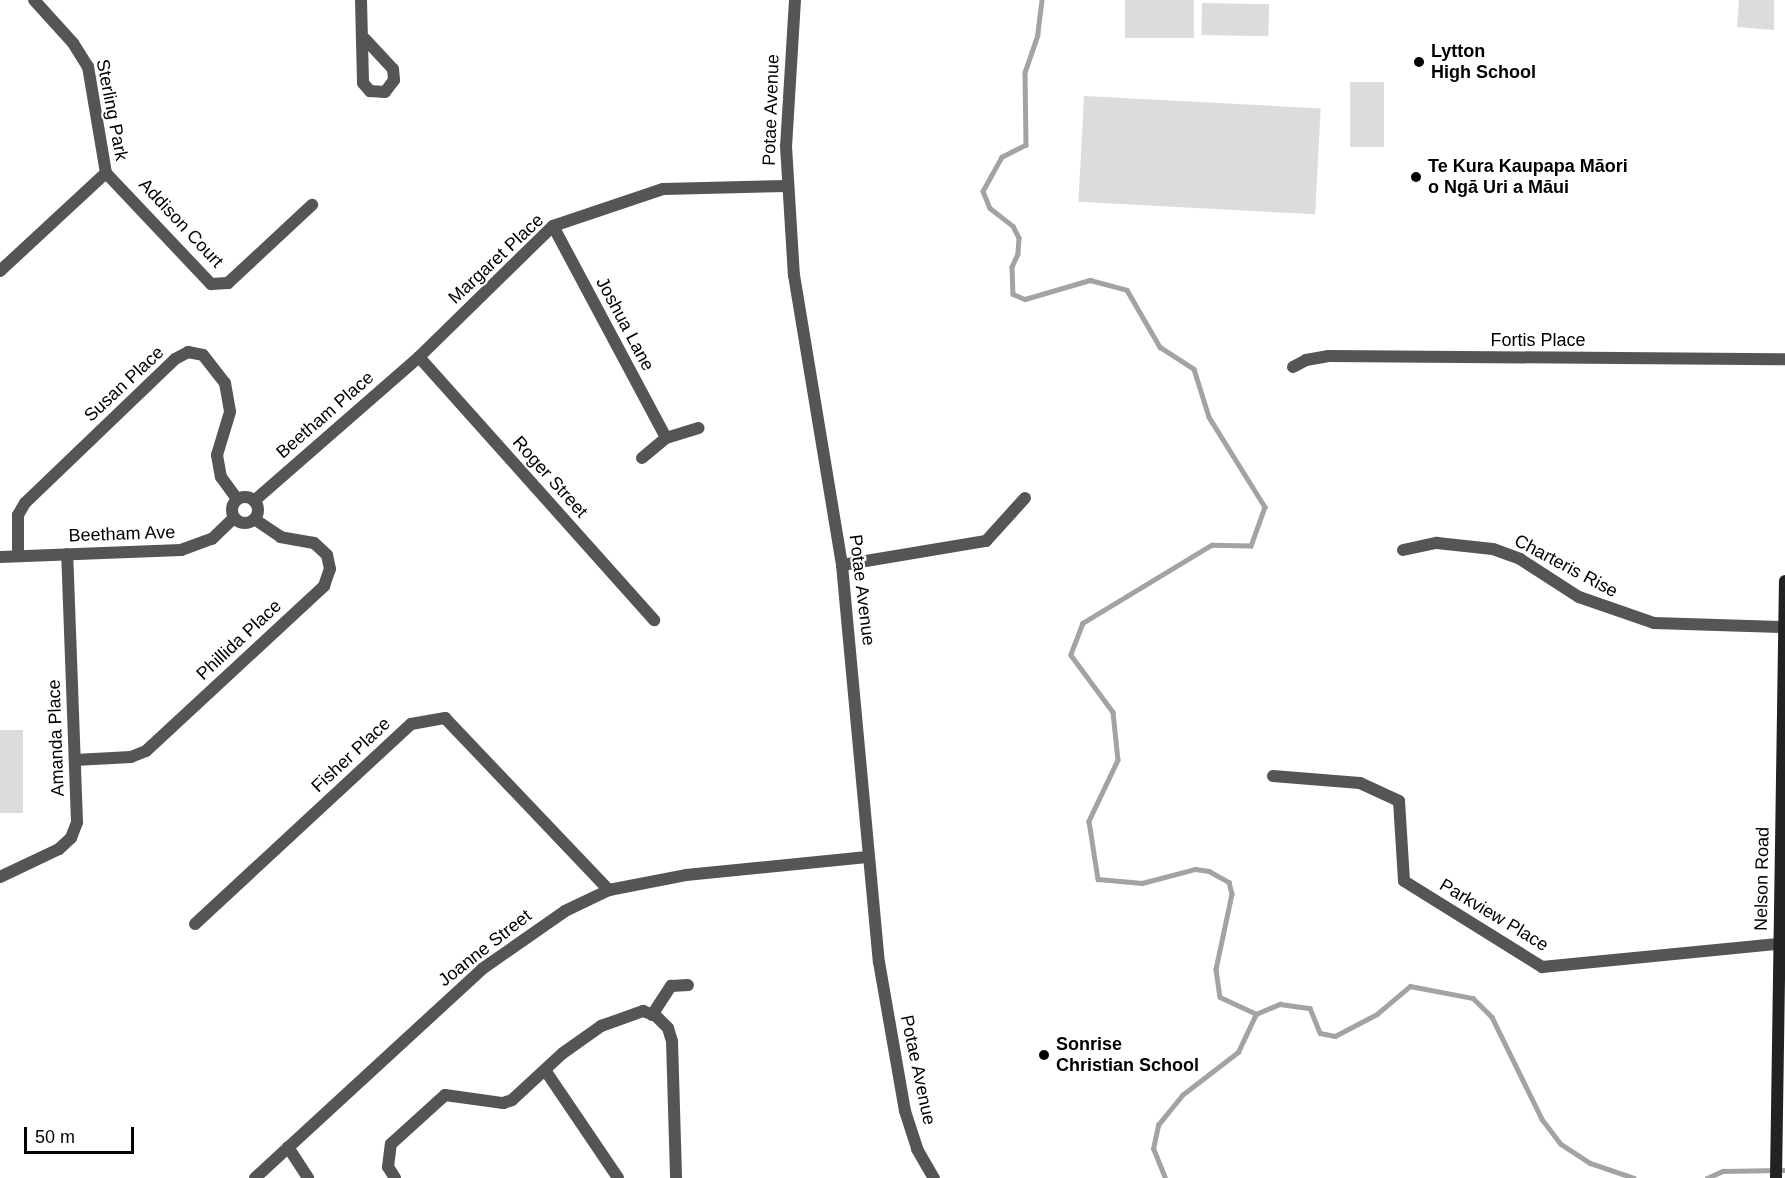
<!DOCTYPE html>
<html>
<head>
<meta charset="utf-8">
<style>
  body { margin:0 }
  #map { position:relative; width:1785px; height:1178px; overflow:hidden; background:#fff; font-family:Arial,sans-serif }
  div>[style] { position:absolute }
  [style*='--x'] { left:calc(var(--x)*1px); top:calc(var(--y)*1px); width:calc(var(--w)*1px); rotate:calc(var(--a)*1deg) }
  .green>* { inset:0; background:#dcdcdc; transform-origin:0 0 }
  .stream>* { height:4.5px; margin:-2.25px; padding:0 2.25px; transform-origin:2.25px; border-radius:2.25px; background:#a3a3a3 }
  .street>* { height:12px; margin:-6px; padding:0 6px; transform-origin:6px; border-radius:6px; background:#555 }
  .street>.ring { margin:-6px; padding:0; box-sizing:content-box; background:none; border:12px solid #555; border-radius:50% }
  .secondary>* { height:12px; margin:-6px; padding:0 6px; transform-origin:6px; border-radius:6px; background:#222 }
  .dots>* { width:16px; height:16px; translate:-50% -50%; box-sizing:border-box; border:3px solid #fff; border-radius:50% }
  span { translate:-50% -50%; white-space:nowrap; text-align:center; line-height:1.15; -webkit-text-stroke:4.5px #fff; paint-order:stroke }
  .poi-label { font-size:18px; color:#000; font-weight:700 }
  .left { translate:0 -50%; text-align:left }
  .street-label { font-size:18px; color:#000 }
  .scale { position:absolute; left:24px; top:1127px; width:110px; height:27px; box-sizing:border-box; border:3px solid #000; border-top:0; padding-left:8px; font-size:18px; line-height:21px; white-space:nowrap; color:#000; -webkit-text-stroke:4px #fff; paint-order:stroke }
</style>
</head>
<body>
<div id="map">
  <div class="green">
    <i style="left:1125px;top:0;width:69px;height:38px"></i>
    <i style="clip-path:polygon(1739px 0,1774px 0,1774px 30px,1737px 27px)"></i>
    <i style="left:1202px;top:3px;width:67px;height:32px;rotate:1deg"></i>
    <i style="left:1350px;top:82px;width:34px;height:65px"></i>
    <i style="left:1084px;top:96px;width:237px;height:106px;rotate:3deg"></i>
    <i style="left:0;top:730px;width:23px;height:83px"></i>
  </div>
  <div class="stream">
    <i style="--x:1042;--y:0;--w:35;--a:97"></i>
    <i style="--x:1038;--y:35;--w:39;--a:109"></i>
    <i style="--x:1025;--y:72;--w:73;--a:89.2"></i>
    <i style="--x:1026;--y:145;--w:27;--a:153"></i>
    <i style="--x:1002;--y:157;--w:39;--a:119"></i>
    <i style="--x:983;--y:191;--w:18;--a:68"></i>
    <i style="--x:990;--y:208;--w:29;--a:38"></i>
    <i style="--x:1013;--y:226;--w:13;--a:63"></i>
    <i style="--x:1019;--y:238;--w:16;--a:94"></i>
    <i style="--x:1018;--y:254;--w:14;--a:115"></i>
    <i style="--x:1012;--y:267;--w:27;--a:88"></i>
    <i style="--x:1013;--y:294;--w:13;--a:23"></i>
    <i style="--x:1025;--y:299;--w:68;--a:-16.3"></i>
    <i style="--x:1090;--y:280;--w:38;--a:15"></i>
    <i style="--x:1127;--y:290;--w:66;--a:59.9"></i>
    <i style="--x:1160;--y:347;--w:40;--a:32.9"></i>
    <i style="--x:1194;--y:369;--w:50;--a:72.6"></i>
    <i style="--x:1209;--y:417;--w:106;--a:58.1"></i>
    <i style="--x:1265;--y:507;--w:41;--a:109.7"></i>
    <i style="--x:1251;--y:546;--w:39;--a:-179"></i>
    <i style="--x:1212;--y:545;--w:151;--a:148.8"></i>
    <i style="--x:1083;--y:623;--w:34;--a:111"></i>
    <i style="--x:1071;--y:655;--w:71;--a:53.6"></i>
    <i style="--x:1113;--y:712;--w:48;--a:84.1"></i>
    <i style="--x:1118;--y:760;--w:68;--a:115.4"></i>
    <i style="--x:1089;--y:821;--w:59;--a:81.2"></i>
    <i style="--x:1098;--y:879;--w:44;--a:5.2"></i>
    <i style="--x:1142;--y:883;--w:55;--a:-14.8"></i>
    <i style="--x:1195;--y:869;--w:14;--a:8"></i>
    <i style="--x:1209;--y:871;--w:23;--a:29"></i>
    <i style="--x:1229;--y:882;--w:12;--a:76"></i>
    <i style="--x:1232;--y:894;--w:77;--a:102"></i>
    <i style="--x:1216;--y:969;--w:28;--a:82"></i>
    <i style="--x:1220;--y:997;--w:40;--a:25"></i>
    <i style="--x:1256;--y:1014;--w:26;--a:-23"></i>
    <i style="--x:1280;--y:1004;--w:30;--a:8"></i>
    <i style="--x:1310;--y:1008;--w:27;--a:68"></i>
    <i style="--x:1320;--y:1033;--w:15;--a:11"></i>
    <i style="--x:1335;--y:1036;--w:47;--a:-27.6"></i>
    <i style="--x:1377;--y:1014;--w:43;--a:-40.3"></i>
    <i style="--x:1410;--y:986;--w:64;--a:10.8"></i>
    <i style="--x:1473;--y:998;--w:27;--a:45"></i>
    <i style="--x:1492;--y:1017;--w:114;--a:63.9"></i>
    <i style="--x:1542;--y:1119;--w:31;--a:53"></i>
    <i style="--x:1561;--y:1144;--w:35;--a:33"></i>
    <i style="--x:1590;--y:1163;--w:46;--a:18.8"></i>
    <i style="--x:1165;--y:1178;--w:31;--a:-112"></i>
    <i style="--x:1153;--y:1149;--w:25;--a:-78"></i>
    <i style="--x:1158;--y:1125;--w:38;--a:-51"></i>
    <i style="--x:1182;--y:1095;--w:71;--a:-37.5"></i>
    <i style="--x:1238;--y:1052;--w:42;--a:-64.7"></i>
    <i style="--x:1707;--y:1178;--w:17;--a:-24"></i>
    <i style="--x:1723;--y:1171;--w:62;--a:-0.9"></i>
  </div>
  <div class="street">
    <i style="--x:361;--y:0;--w:83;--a:88.6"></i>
    <i style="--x:363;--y:83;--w:11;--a:49"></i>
    <i style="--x:370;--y:91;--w:15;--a:4"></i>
    <i style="--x:385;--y:92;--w:15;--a:-53"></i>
    <i style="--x:394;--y:80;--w:11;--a:-95"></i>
    <i style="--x:393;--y:69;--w:41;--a:-133"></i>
    <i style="--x:795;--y:0;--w:146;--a:93.5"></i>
    <i style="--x:786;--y:146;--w:129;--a:86.5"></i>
    <i style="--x:794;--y:275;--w:294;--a:80.6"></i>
    <i style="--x:842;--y:565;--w:399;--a:84.7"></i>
    <i style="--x:879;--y:962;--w:151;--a:80.1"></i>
    <i style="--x:905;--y:1111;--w:40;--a:72"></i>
    <i style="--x:917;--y:1149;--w:34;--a:60"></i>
    <i style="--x:106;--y:173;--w:153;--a:46.6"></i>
    <i style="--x:211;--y:284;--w:17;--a:-3"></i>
    <i style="--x:228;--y:283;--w:115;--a:-42.9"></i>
    <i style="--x:553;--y:226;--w:240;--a:61.9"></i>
    <i style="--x:0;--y:271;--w:144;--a:-42.8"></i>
    <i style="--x:106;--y:173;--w:108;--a:-99.6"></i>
    <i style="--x:88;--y:67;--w:28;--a:-122"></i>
    <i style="--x:73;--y:43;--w:58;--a:-132.2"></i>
    <i style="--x:419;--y:357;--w:353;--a:48.2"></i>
    <i style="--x:1293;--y:367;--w:15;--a:-28"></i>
    <i style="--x:1306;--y:360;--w:23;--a:-10"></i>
    <i style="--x:1329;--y:356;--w:456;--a:0.4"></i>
    <i style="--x:642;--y:458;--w:31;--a:-40"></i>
    <i style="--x:666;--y:438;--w:34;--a:-17"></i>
    <i class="ring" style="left:232px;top:497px;width:14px;height:14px"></i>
    <i style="--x:254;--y:501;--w:219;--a:-41.1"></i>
    <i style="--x:419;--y:357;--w:187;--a:-44.4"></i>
    <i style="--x:553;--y:226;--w:116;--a:-18.6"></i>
    <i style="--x:663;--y:189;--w:124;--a:-1.4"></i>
    <i style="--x:1403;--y:550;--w:35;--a:-12"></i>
    <i style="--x:1437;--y:543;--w:56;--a:6.1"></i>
    <i style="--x:1493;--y:549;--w:29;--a:20"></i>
    <i style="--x:1520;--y:559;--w:70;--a:32.8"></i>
    <i style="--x:1579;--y:597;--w:79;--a:19.1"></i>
    <i style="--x:1654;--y:623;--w:130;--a:1.8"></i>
    <i style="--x:18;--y:556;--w:41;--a:-90"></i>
    <i style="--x:18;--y:515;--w:14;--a:-60"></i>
    <i style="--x:25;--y:503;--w:208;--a:-43.8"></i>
    <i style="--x:175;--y:359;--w:15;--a:-28"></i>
    <i style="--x:188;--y:352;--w:15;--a:11"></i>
    <i style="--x:203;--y:355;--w:36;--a:52"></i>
    <i style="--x:225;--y:383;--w:29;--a:80"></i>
    <i style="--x:230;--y:412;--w:45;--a:106.8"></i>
    <i style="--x:217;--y:455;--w:22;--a:80"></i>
    <i style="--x:221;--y:477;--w:27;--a:54"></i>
    <i style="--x:0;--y:557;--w:181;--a:-2.2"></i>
    <i style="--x:181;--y:550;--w:33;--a:-20"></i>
    <i style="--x:212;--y:539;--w:30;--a:-44"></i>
    <i style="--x:842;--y:565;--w:146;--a:-9.5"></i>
    <i style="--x:986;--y:541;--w:58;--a:-47.8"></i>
    <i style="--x:75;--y:760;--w:56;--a:-3.1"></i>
    <i style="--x:131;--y:757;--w:16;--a:-22"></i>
    <i style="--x:146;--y:751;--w:243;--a:-42.8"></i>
    <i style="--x:324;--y:586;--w:18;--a:-71"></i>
    <i style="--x:330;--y:569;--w:14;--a:-102"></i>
    <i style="--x:327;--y:555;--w:18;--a:-137"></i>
    <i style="--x:314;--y:543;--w:34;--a:-170"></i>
    <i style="--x:281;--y:537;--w:32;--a:-146"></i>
    <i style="--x:1273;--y:776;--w:87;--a:4.6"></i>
    <i style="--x:1360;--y:783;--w:43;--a:24.8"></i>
    <i style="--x:1399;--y:801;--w:80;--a:86.4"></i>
    <i style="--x:1404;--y:881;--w:163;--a:31.9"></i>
    <i style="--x:1542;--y:967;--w:237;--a:-5.6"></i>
    <i style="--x:0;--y:877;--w:65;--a:-25.4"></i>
    <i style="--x:59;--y:849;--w:16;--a:-43"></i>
    <i style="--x:71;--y:838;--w:17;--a:-69"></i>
    <i style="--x:77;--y:822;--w:268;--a:-92.1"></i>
    <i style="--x:195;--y:924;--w:294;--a:-42.8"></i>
    <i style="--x:411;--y:724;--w:35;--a:-10"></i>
    <i style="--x:445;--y:718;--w:238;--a:46.4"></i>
    <i style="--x:652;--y:1015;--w:35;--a:-57"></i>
    <i style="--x:671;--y:986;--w:17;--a:-3"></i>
    <i style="--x:545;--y:1070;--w:130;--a:55.9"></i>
    <i style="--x:288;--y:1147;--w:37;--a:57"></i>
    <i style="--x:255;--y:1178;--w:309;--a:-42.6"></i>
    <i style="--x:482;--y:969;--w:101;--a:-34.9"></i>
    <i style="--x:565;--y:911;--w:49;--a:-25.5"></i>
    <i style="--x:609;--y:890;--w:78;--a:-11"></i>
    <i style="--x:686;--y:875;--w:182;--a:-5.7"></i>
    <i style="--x:395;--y:1178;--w:13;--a:-122"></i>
    <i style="--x:388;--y:1167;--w:23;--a:-83"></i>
    <i style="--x:391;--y:1144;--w:73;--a:-42.2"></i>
    <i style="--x:445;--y:1095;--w:59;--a:7.9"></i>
    <i style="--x:503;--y:1103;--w:9;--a:-18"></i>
    <i style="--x:512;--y:1100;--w:69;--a:-42.7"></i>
    <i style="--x:563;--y:1053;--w:47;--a:-35.4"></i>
    <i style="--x:601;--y:1026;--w:45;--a:-19.7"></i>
    <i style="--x:643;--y:1011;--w:14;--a:21"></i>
    <i style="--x:656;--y:1016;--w:17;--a:45"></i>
    <i style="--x:668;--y:1028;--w:14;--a:73"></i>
    <i style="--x:672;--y:1041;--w:137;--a:88.3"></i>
  </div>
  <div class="secondary">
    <i style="--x:1776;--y:1178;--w:597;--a:-89.14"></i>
  </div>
  <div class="dots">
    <i style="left:1419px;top:62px;background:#000"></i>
    <i style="left:1416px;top:177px;background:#000"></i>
    <i style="left:1044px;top:1055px;background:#000"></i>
  </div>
  <div class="poi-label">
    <span class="left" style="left:1431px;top:62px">Lytton<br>High School</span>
    <span class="left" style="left:1428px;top:177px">Te Kura Kaupapa Māori<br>o Ngā Uri a Māui</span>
    <span class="left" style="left:1056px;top:1055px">Sonrise<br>Christian School</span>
  </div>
  <div class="street-label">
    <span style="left:112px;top:110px;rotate:79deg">Sterling Park</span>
    <span style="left:771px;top:110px;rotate:-88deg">Potae Avenue</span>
    <span style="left:181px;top:223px;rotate:47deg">Addison Court</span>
    <span style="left:496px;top:259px;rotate:-43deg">Margaret Place</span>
    <span style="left:625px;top:324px;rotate:62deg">Joshua Lane</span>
    <span style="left:1538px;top:340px">Fortis Place</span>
    <span style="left:124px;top:384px;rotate:-43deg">Susan Place</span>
    <span style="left:325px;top:415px;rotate:-41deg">Beetham Place</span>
    <span style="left:550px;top:477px;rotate:48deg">Roger Street</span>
    <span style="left:122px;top:534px;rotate:-2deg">Beetham Ave</span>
    <span style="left:1566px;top:566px;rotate:28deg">Charteris Rise</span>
    <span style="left:862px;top:590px;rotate:83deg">Potae Avenue</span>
    <span style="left:239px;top:640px;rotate:-43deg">Phillida Place</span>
    <span style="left:56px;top:738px;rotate:-92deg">Amanda Place</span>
    <span style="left:351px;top:755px;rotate:-43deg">Fisher Place</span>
    <span style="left:1762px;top:879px;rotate:-89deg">Nelson Road</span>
    <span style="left:1494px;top:915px;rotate:31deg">Parkview Place</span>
    <span style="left:485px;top:948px;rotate:-38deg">Joanne Street</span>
    <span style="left:918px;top:1070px;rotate:78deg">Potae Avenue</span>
  </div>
  <div class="scale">50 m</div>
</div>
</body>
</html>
